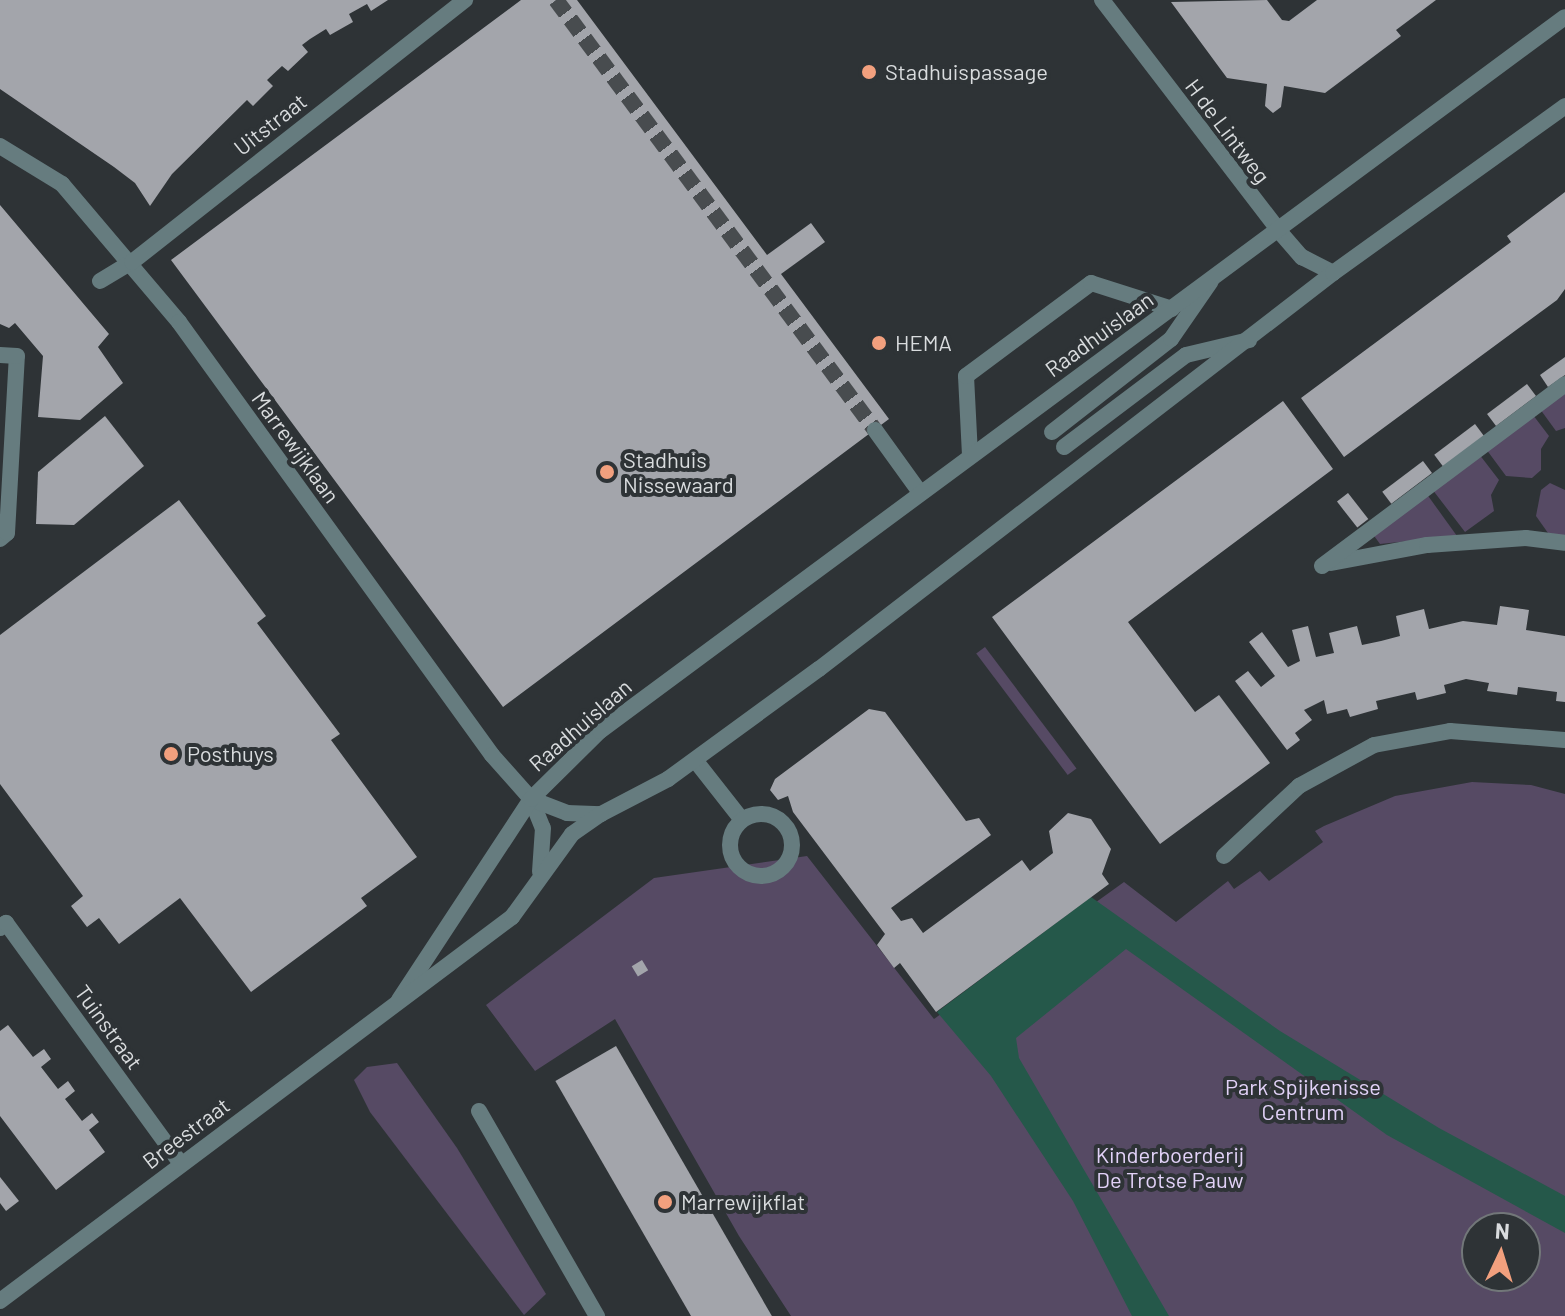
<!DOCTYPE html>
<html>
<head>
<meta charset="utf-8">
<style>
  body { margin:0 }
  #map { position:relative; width:1565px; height:1316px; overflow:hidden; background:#2e3336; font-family:Barlow,sans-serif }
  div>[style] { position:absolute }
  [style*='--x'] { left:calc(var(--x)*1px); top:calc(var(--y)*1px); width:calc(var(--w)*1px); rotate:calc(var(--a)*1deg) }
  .green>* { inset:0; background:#564a64; transform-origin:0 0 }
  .water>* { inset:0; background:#25584a }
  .building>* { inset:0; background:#a3a5ab; transform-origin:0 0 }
  .street-tunnel>* { height:16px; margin-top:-8px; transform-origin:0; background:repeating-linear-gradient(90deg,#484c4f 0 16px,transparent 0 24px) }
  .lane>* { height:16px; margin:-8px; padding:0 8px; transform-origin:8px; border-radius:8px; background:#667c7f }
  .lane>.ring { margin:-8px; padding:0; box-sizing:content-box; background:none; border:16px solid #667c7f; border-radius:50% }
  .street>* { height:16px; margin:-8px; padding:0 8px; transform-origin:8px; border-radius:8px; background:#667c7f }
  .dots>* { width:22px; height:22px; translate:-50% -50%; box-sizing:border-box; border:4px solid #2e3336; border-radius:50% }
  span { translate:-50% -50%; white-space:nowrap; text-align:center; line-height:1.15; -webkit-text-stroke:8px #2e3336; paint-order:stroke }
  .poi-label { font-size:22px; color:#d9dcde }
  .left { translate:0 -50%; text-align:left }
  .street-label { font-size:22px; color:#d9dcde }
  .park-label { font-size:22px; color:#e2d2f8 }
  .north { position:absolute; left:1461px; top:1212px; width:80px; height:80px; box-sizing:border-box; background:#2e3336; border:2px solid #727779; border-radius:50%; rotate:4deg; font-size:22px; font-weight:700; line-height:32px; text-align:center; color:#d9dcde }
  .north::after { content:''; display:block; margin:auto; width:28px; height:36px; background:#f2a07e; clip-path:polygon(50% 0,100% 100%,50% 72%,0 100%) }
</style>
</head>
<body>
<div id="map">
  <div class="green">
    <i style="clip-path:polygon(1565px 391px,1565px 428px,1556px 431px,1540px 409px)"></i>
    <i style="clip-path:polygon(1533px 415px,1549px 436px,1541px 449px,1541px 470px,1532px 478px,1506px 476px,1486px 449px)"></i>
    <i style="clip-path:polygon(1479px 454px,1499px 480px,1491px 495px,1494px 511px,1465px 532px,1432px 489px)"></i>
    <i style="clip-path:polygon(1550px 483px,1565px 490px,1565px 536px,1548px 533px,1536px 516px,1541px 490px)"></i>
    <i style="clip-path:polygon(1426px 493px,1457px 536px,1380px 544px,1372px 533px)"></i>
    <i style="left:985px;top:647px;width:152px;height:11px;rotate:53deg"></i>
    <i style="clip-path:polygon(evenodd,1472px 782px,1531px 785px,1565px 794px,1565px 1316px,791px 1316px,739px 1236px,615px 1019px,535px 1071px,486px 1005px,654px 878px,807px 856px,934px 1019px,1124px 882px,1176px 922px,1228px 881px,1234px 889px,1260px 871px,1269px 881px,1323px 842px,1315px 831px,1324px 826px,1395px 796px,1472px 782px,1477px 1228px,1525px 1228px,1525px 1276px,1477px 1276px,1477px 1228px)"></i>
    <i style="clip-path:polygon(397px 1063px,457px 1148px,546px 1294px,524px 1315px,370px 1112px,354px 1080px,367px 1067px)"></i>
  </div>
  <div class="water">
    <i style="clip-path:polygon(1091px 897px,1280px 1031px,1439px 1128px,1565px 1196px,1565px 1233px,1387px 1135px,1126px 949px,1016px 1038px,1019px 1058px,1169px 1316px,1132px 1316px,1073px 1201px,991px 1076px,937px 1012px)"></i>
  </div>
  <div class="building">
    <i style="clip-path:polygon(0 0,388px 0,371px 11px,367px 4px,349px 14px,353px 22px,330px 35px,326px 29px,310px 39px,302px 45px,308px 52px,288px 71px,282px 66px,267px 80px,273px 86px,253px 106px,247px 100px,172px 174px,150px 206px,135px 183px,114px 167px,0 89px)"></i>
    <i style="clip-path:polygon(521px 0,577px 0,767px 255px,811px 223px,825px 242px,781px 274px,889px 419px,503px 707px,171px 260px)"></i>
    <i style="clip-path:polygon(1267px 0,1282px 20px,1289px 21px,1317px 0,1436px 0,1396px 30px,1401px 36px,1325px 93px,1284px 86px,1281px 107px,1273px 113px,1265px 106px,1267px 84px,1227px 78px,1171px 2px)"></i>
    <i style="clip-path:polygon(1565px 192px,1565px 289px,1557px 300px,1344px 457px,1301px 398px,1511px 242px,1507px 236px)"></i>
    <i style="clip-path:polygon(0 205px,109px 334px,98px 347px,123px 383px,80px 420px,38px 417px,43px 356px,15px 323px,9px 328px,0 324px)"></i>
    <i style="clip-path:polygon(1565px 357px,1565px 375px,1548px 387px,1540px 375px)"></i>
    <i style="left:1527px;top:384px;width:15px;height:50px;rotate:53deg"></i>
    <i style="clip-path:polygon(1283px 401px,1333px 469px,1128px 622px,1195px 712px,1219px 695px,1270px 763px,1160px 844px,992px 617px)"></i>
    <i style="clip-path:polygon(105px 416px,144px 466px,74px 525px,36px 524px,38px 472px)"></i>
    <i style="left:1475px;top:424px;width:15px;height:51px;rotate:53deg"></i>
    <i style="left:1423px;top:461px;width:15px;height:51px;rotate:53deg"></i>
    <i style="left:1348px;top:493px;width:33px;height:14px;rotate:52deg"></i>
    <i style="clip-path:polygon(179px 500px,266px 616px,257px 623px,340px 734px,331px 740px,417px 857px,361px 898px,367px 906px,251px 992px,180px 898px,119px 944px,99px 918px,87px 927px,71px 906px,83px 896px,0 784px,0 635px)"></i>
    <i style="clip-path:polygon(1500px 606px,1529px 610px,1526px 630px,1565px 636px,1565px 702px,1556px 701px,1557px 692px,1518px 687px,1517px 695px,1487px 691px,1489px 683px,1466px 679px,1444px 685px,1446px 693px,1417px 700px,1415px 692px,1376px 701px,1378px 709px,1350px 717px,1347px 709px,1327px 714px,1324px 700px,1304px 710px,1312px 720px,1295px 733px,1300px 740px,1287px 750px,1235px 681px,1248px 671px,1261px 687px,1275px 676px,1249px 642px,1262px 632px,1288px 667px,1300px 661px,1292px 630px,1308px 626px,1316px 657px,1334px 653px,1329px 633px,1357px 626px,1362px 645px,1381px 641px,1400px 636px,1396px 616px,1424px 609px,1429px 629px,1463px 621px,1497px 625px)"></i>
    <i style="clip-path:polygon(869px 709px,885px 712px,966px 821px,979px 818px,991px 835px,891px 908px,901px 921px,912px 918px,923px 933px,1022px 860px,1030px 871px,1053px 853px,1049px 831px,1068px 813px,1091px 819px,1111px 849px,1102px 874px,1109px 884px,936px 1012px,900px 963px,894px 968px,877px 945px,885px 934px,793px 812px,788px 796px,778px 800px,770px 790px,775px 779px)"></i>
    <i style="left:642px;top:960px;width:12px;height:12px;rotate:59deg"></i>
    <i style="clip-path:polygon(8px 1025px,33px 1057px,44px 1049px,51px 1059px,41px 1067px,58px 1089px,68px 1081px,75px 1091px,65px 1099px,82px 1121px,92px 1113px,99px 1122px,89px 1130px,105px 1152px,56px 1190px,0 1116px,0 1031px)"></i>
    <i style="left:616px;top:1046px;width:312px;height:70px;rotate:60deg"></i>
    <i style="clip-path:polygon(0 1177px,19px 1201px,6px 1211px,0 1203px)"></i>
  </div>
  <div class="street-tunnel">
    <i style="--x:556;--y:0;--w:535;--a:53.43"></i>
  </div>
  <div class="lane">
    <i style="--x:1052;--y:432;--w:151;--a:-38"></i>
    <i style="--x:1171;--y:339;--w:70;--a:-55.4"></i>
    <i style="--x:1064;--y:447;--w:153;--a:-37"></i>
    <i style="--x:1186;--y:355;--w:65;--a:-13.4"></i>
    <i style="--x:970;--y:455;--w:79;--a:-92.9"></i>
    <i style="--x:966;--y:376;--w:156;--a:-36.6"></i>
    <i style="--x:1091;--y:283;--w:85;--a:17.8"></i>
    <i style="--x:0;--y:539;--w:9;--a:-41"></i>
    <i style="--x:7;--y:533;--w:177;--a:-86.8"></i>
    <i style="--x:695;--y:760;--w:76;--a:51.9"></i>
    <i class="ring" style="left:730px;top:814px;width:46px;height:46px"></i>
  </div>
  <div class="street">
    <i style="--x:1102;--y:0;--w:291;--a:52.5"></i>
    <i style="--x:1279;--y:231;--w:35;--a:49"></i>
    <i style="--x:1302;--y:257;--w:35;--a:27"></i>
    <i style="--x:0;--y:146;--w:73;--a:31.5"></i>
    <i style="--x:62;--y:184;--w:181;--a:49.7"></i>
    <i style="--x:179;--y:322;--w:534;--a:54.14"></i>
    <i style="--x:492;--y:755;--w:59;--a:48.4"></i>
    <i style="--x:531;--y:799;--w:31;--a:68"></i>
    <i style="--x:543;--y:828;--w:44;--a:93.9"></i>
    <i style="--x:100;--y:281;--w:37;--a:-31"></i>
    <i style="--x:132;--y:262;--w:424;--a:-38.2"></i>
    <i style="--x:0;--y:355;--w:17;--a:3"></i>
    <i style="--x:875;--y:430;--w:75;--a:54.2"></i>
    <i style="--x:1331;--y:563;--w:98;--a:-10.6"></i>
    <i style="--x:1427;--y:545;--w:99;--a:-4"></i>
    <i style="--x:1526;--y:538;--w:39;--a:7"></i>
    <i style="--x:1322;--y:566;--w:304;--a:-36.8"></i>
    <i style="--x:531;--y:799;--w:39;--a:21"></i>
    <i style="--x:567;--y:813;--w:34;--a:2"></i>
    <i style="--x:601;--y:814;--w:76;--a:-27.6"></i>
    <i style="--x:668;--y:779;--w:187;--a:-36.1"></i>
    <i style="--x:819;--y:669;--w:649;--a:-37.61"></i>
    <i style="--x:1333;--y:273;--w:286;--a:-35.7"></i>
    <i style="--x:1224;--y:856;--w:103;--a:-43"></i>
    <i style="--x:1299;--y:786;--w:85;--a:-28.7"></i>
    <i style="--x:1374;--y:745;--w:77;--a:-10.4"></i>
    <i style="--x:1450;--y:731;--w:115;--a:4.5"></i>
    <i style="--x:0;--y:928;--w:8;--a:-40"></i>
    <i style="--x:6;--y:923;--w:298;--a:54"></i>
    <i style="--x:399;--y:1000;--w:240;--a:-56.7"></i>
    <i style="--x:531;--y:799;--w:97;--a:-44.6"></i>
    <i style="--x:600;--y:731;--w:1200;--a:-36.5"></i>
    <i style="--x:479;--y:1111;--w:237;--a:60.1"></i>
    <i style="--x:0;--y:1301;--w:640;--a:-36.87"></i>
    <i style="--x:512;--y:917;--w:102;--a:-54.1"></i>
    <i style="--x:572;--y:834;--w:35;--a:-35"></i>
  </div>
  <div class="dots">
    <i style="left:869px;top:72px;background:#f2a07e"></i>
    <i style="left:879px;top:343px;background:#f2a07e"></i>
    <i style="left:607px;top:472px;background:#f2a07e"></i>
    <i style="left:171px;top:754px;background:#f2a07e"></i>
    <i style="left:665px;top:1202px;background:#f2a07e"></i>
  </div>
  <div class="poi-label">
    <span class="left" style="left:885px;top:72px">Stadhuispassage</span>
    <span class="left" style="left:895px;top:343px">HEMA</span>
    <span class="left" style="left:623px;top:472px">Stadhuis<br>Nissewaard</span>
    <span class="left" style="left:187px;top:754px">Posthuys</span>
    <span class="left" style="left:681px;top:1202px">Marrewijkflat</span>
  </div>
  <div class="street-label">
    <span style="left:270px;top:124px;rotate:-38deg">Uitstraat</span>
    <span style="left:1228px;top:131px;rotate:53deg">H de Lintweg</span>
    <span style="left:1099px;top:334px;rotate:-36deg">Raadhuislaan</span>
    <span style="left:296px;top:447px;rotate:54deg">Marrewijklaan</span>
    <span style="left:580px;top:725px;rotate:-41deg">Raadhuislaan</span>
    <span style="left:109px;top:1027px;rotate:54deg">Tuinstraat</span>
    <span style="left:186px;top:1133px;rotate:-37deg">Breestraat</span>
  </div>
  <div class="park-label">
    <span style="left:1303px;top:1099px">Park Spijkenisse<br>Centrum</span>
    <span style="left:1170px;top:1167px">Kinderboerderij<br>De Trotse Pauw</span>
  </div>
  <div class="north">N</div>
</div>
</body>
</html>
